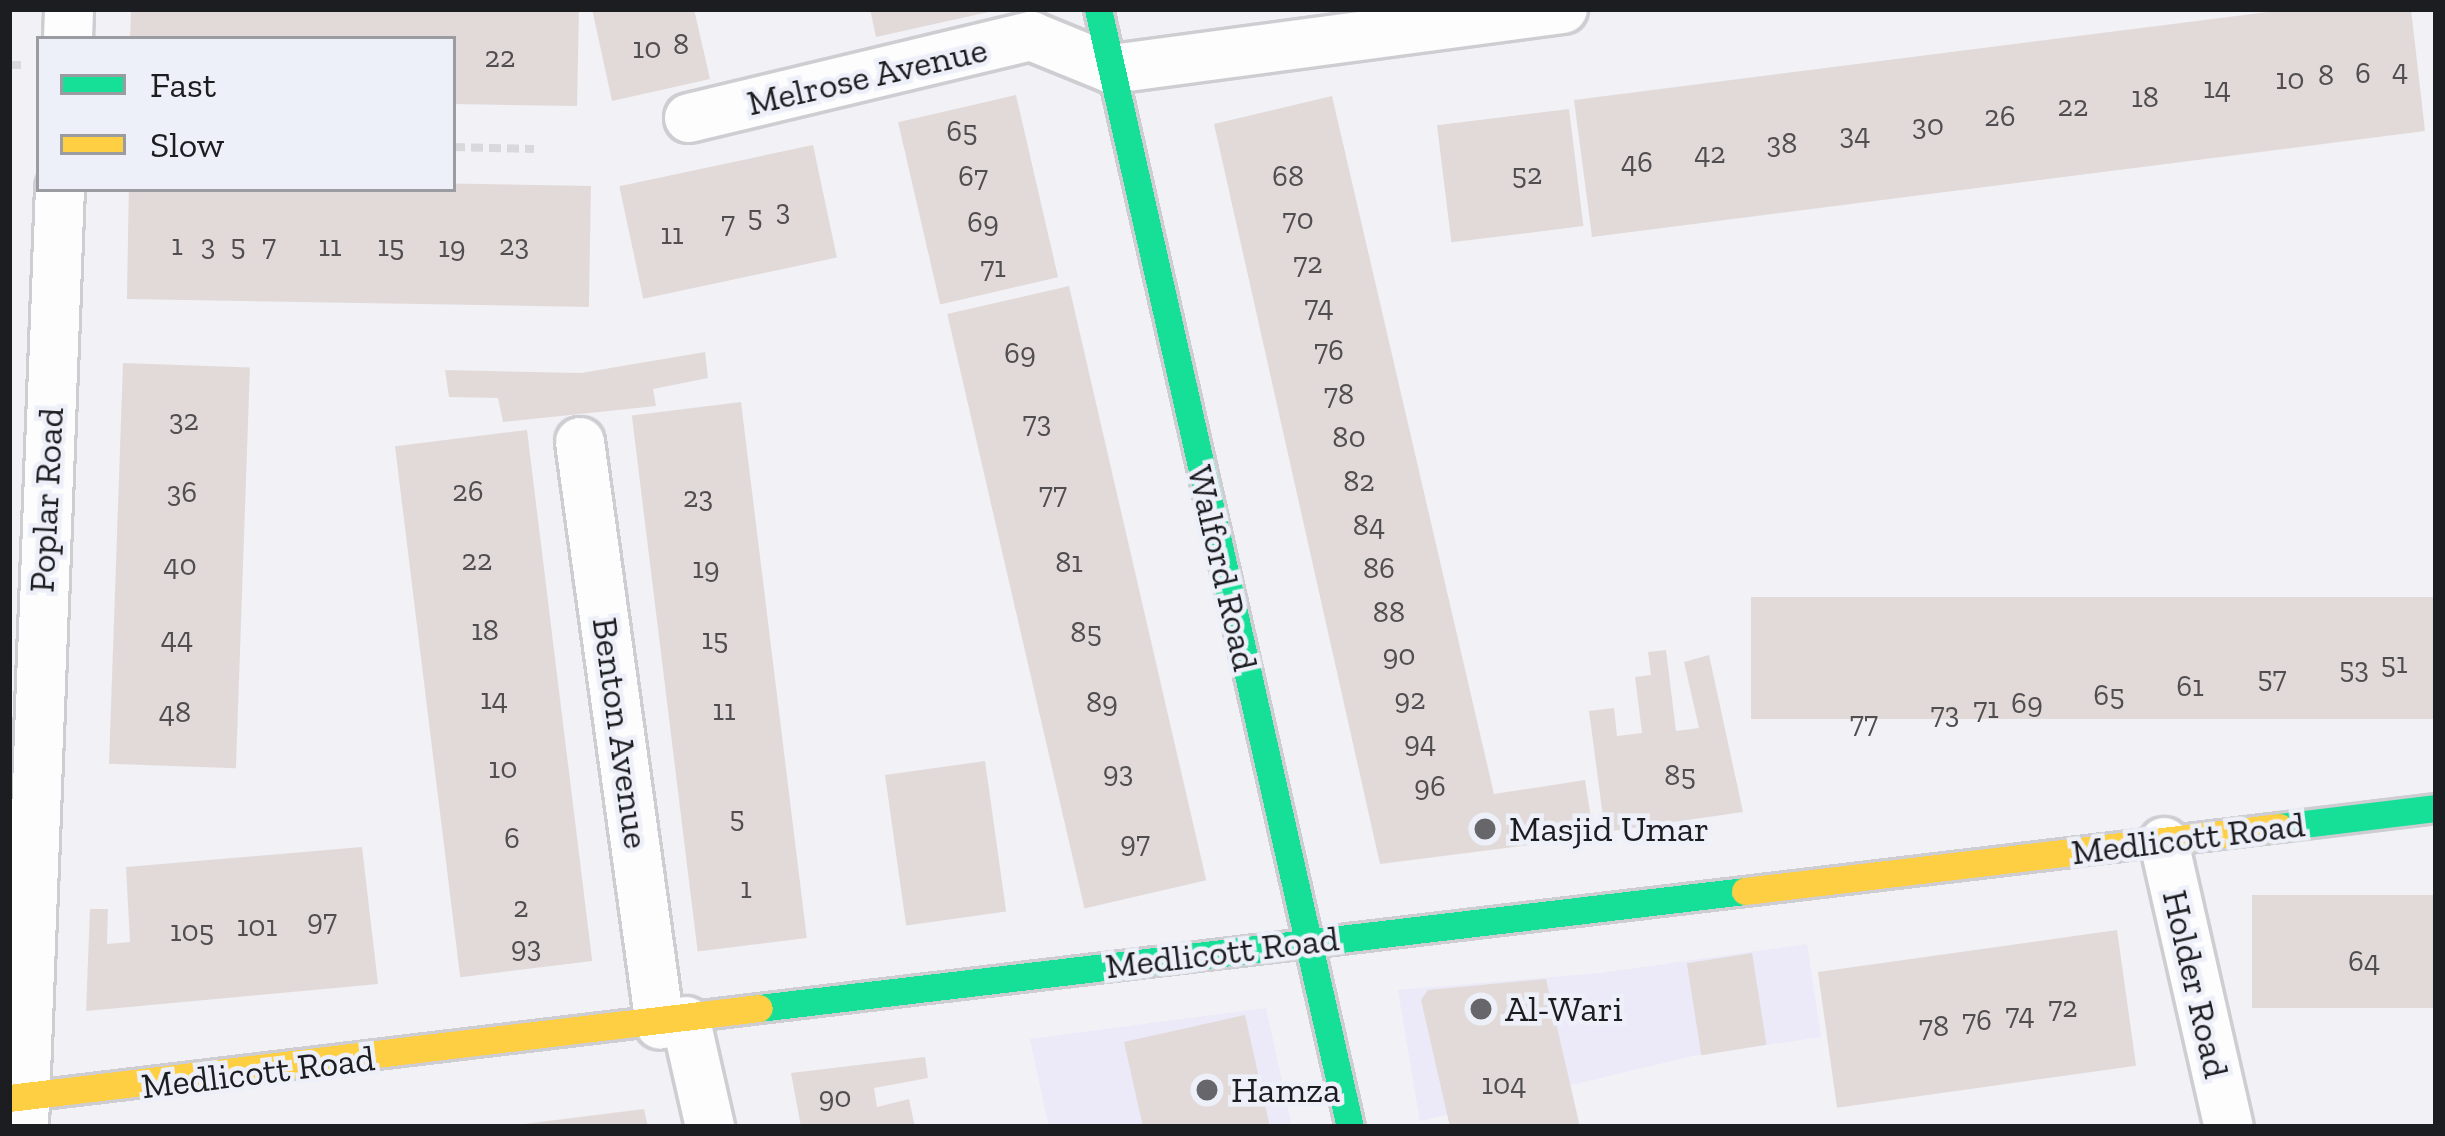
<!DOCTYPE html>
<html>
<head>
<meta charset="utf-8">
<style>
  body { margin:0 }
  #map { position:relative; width:2445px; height:1136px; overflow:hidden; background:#f1f1f6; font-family:"Zilla Slab",serif }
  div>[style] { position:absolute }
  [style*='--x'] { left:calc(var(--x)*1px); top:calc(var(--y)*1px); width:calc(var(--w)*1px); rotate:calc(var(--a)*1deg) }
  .commercial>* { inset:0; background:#ece9f8 }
  .building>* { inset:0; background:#e2dad9; transform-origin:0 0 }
  .path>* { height:8px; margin-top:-4px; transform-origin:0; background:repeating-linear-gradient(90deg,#d9d9db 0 12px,transparent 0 18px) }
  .roads { filter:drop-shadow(3px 0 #ceced2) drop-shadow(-3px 0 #ceced2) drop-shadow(0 3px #ceced2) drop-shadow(0 -3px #ceced2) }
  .street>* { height:48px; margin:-24px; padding:0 24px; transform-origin:24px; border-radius:24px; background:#fdfdfe }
  .fast>* { height:27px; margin:-13.5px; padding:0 13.5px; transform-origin:13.5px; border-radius:13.5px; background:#16e098 }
  .slow>* { height:27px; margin:-13.5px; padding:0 13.5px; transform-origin:13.5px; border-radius:13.5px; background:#ffcf43 }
  .dots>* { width:33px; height:33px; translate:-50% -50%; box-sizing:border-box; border:6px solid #eef0f9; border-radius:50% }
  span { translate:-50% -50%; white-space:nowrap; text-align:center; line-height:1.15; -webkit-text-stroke:9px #eef0f9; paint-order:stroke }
  .number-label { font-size:30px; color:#504e50 }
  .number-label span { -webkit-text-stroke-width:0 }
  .street-label { font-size:36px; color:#1c1d20 }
  .poi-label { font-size:36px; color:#1c1d20 }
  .left { translate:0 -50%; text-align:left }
  .frame { position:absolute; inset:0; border:12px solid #1c1d20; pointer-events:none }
  .legend { position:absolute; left:36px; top:36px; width:420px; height:156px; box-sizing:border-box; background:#eef0f9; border:3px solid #9a9ca2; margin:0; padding:15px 21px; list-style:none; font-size:36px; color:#1c1d20 }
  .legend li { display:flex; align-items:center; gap:24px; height:60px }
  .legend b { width:60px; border:3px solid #9a9ca2 }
</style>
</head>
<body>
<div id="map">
  <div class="commercial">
    <i style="clip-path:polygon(1807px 944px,1821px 1037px,1692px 1056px,1420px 1121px,1398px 990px,1601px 973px)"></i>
    <i style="clip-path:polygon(1266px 1008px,1292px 1127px,1049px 1127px,1030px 1039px)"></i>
  </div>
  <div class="building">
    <i style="clip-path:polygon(131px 9px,579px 9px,577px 106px,453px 104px,453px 39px,130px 39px)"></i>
    <i style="clip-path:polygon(592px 9px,694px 9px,710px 79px,612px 101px)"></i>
    <i style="clip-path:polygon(870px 9px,993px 9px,993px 11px,876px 37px)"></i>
    <i style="clip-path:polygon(2291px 9px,2411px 9px,2425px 131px,1592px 237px,1574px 100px)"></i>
    <i style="left:1016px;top:95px;width:187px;height:121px;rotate:77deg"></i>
    <i style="clip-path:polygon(1332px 96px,1494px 794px,1585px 780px,1594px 837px,1380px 864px,1214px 124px)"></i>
    <i style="left:1569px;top:109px;width:118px;height:133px;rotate:83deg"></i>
    <i style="left:813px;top:145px;width:115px;height:198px;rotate:78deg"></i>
    <i style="left:591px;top:186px;width:121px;height:462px;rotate:91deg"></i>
    <i style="left:1069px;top:286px;width:610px;height:125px;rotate:77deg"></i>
    <i style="clip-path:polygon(705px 352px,708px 378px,653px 389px,656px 406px,503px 422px,498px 398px,449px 397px,445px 370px,581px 373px)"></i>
    <i style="left:123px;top:363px;width:127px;height:401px;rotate:2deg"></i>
    <i style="left:741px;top:402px;width:540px;height:110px;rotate:83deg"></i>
    <i style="left:527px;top:430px;width:535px;height:133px;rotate:83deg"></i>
    <i style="left:2436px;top:597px;width:122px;height:685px;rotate:90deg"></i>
    <i style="clip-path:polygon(1666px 650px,1676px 731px,1699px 728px,1684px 662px,1709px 655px,1743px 812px,1605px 832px,1589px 711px,1614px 708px,1617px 736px,1642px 733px,1635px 677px,1651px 675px,1648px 652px)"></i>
    <i style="left:985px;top:761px;width:152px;height:101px;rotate:82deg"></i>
    <i style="clip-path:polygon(362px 847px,378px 984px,86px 1011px,90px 909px,108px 909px,107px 944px,130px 942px,126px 867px)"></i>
    <i style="left:2436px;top:895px;width:113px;height:184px;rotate:90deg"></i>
    <i style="left:2117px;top:930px;width:137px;height:302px;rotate:82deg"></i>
    <i style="left:1752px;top:953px;width:93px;height:66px;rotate:81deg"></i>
    <i style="clip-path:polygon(1546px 979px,1580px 1127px,1450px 1127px,1421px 1000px,1428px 990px)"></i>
    <i style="clip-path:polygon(1245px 1015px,1270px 1127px,1143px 1127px,1124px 1042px)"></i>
    <i style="clip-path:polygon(925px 1057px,928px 1078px,874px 1088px,877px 1107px,909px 1099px,915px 1127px,801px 1127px,791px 1073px)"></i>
    <i style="clip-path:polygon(644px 1109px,648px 1127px,524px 1127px,524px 1124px)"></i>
  </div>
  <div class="path">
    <i style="--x:9;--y:65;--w:17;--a:0"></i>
    <i style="--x:453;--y:147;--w:81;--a:1.4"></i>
  </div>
  <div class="roads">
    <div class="street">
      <i style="--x:68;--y:39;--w:30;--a:-88"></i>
      <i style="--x:689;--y:118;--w:352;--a:-13.5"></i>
      <i style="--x:1031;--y:36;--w:87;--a:22.2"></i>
      <i style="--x:1112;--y:69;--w:455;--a:-7.6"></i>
      <i style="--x:580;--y:442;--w:588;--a:82.19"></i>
      <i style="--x:2164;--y:842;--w:292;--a:77.2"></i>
      <i style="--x:686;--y:1021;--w:109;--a:77.2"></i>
      <i style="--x:24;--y:1125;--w:937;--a:-87.8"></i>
    </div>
    <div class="fast">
      <i style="--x:1098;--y:9;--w:1146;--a:77.3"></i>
      <i style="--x:2279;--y:827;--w:158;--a:-6.9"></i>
      <i style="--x:759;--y:1008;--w:993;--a:-6.77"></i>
    </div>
    <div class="slow">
      <i style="--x:1745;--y:891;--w:538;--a:-6.83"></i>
      <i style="--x:9;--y:1098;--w:755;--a:-6.84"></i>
    </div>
  </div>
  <div class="dots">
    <i style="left:1485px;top:829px;background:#67676b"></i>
    <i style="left:1481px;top:1009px;background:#67676b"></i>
    <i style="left:1207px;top:1090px;background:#67676b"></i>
  </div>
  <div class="number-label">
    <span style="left:681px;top:44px">8</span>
    <span style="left:647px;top:48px">10</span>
    <span style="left:500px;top:57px">22</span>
    <span style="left:2400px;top:70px">4</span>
    <span style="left:2363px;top:73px">6</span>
    <span style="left:2326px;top:75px">8</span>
    <span style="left:2290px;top:79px">10</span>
    <span style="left:2217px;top:88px">14</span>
    <span style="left:2145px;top:97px">18</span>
    <span style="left:2073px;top:106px">22</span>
    <span style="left:2000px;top:116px">26</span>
    <span style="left:1928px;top:125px">30</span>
    <span style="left:962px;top:131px">65</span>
    <span style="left:1855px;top:134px">34</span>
    <span style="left:1782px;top:143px">38</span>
    <span style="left:1710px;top:153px">42</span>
    <span style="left:1637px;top:162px">46</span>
    <span style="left:1527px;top:174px">52</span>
    <span style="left:973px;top:176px">67</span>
    <span style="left:1288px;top:176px">68</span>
    <span style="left:783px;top:210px">3</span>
    <span style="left:755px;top:216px">5</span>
    <span style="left:1298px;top:219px">70</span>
    <span style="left:728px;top:222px">7</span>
    <span style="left:983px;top:222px">69</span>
    <span style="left:672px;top:234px">11</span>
    <span style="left:177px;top:245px">1</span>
    <span style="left:208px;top:245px">3</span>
    <span style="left:238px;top:245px">5</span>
    <span style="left:269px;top:245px">7</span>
    <span style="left:514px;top:245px">23</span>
    <span style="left:330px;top:246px">11</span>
    <span style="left:391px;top:246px">15</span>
    <span style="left:452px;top:247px">19</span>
    <span style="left:1308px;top:263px">72</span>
    <span style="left:993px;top:267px">71</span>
    <span style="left:1319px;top:306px">74</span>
    <span style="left:1329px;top:350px">76</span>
    <span style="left:1020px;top:353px">69</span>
    <span style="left:1339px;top:394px">78</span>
    <span style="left:184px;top:420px">32</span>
    <span style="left:1037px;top:422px">73</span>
    <span style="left:1349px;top:437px">80</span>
    <span style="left:1359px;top:481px">82</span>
    <span style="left:468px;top:491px">26</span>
    <span style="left:182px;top:492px">36</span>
    <span style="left:1053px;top:493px">77</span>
    <span style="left:698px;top:497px">23</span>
    <span style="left:1369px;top:525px">84</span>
    <span style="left:477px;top:560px">22</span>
    <span style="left:1069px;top:562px">81</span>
    <span style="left:180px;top:565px">40</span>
    <span style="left:706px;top:568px">19</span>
    <span style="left:1379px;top:568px">86</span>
    <span style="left:1389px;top:612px">88</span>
    <span style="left:485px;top:630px">18</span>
    <span style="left:1086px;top:632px">85</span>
    <span style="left:177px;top:638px">44</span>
    <span style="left:715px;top:639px">15</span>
    <span style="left:1399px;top:655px">90</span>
    <span style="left:2394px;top:663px">51</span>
    <span style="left:2354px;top:668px">53</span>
    <span style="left:2272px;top:677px">57</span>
    <span style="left:2190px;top:686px">61</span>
    <span style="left:2109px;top:695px">65</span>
    <span style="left:494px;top:699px">14</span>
    <span style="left:1410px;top:699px">92</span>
    <span style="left:1102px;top:702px">89</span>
    <span style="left:2027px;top:703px">69</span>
    <span style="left:1986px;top:708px">71</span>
    <span style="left:724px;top:710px">11</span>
    <span style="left:175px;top:712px">48</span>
    <span style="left:1945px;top:713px">73</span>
    <span style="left:1864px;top:722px">77</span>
    <span style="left:1420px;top:742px">94</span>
    <span style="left:503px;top:768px">10</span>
    <span style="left:1118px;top:772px">93</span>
    <span style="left:1680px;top:775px">85</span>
    <span style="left:1430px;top:786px">96</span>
    <span style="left:737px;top:817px">5</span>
    <span style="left:512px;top:838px">6</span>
    <span style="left:1135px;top:842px">97</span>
    <span style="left:746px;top:888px">1</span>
    <span style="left:521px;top:907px">2</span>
    <span style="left:322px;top:920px">97</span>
    <span style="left:257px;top:926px">101</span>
    <span style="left:192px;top:931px">105</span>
    <span style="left:526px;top:947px">93</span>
    <span style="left:2364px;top:961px">64</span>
    <span style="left:2063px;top:1007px">72</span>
    <span style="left:2020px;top:1014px">74</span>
    <span style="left:1977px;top:1020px">76</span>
    <span style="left:1934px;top:1026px">78</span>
    <span style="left:1504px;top:1084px">104</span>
    <span style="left:835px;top:1097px">90</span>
  </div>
  <div class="street-label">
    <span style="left:867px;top:76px;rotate:-13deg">Melrose Avenue</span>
    <span style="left:46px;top:500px;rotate:-87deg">Poplar Road</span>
    <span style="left:1223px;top:568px;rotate:77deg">Walford Road</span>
    <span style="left:621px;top:733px;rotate:82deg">Benton Avenue</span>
    <span style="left:2188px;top:838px;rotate:-7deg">Medlicott Road</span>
    <span style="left:1222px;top:952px;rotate:-7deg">Medlicott Road</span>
    <span style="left:2196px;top:984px;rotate:77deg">Holder Road</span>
    <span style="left:258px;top:1072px;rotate:-7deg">Medlicott Road</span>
  </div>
  <div class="poi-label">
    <span class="left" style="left:1509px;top:829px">Masjid Umar</span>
    <span class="left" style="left:1505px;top:1009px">Al-Wari</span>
    <span class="left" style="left:1231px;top:1090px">Hamza</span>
  </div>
  <div class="frame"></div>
  <ul class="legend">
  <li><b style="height:15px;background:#16e098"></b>Fast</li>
  <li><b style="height:15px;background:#ffcf43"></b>Slow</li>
  </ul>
</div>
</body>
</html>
